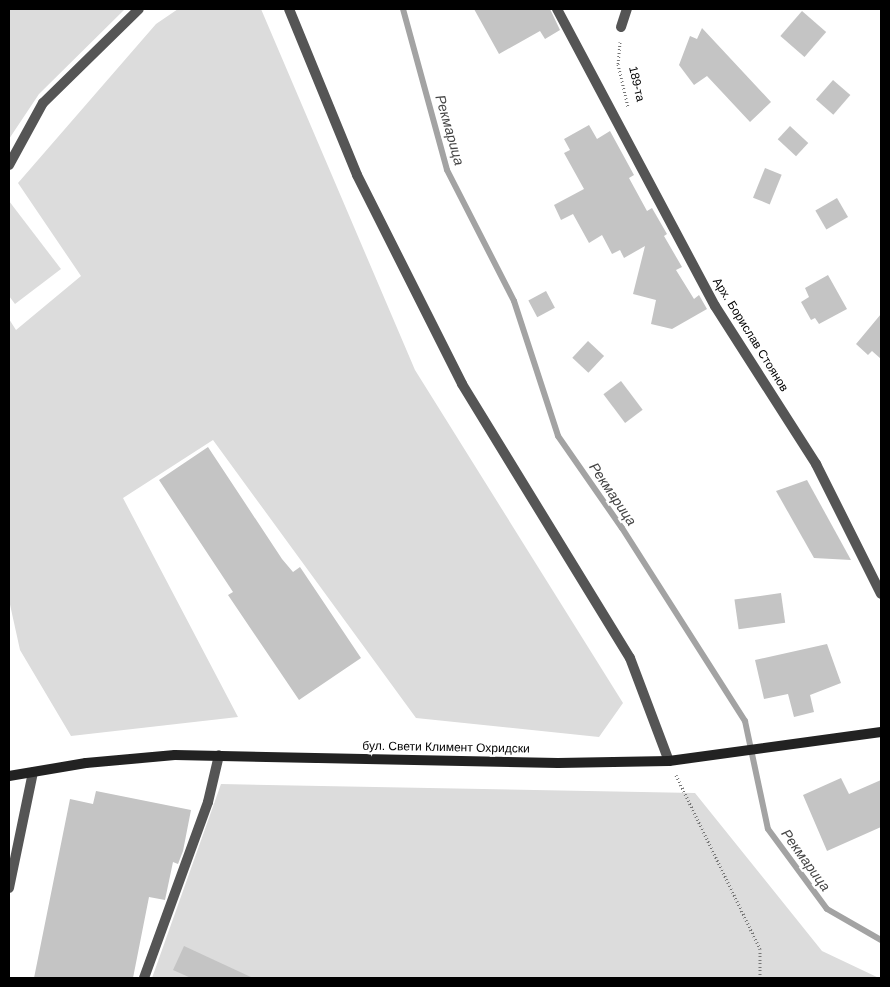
<!DOCTYPE html>
<html>
<head>
<meta charset="utf-8">
<style>
  body { margin:0 }
  #map { position:relative; width:890px; height:987px; overflow:hidden; background:#fff; font-family:Arial,sans-serif }
  div>[style] { position:absolute }
  [style*='--x'] { left:calc(var(--x)*1px); top:calc(var(--y)*1px); width:calc(var(--w)*1px); rotate:calc(var(--a)*1deg) }
  .green>* { inset:0; background:#dcdcdc }
  .stream>* { height:6px; margin:-3px; padding:0 3px; transform-origin:3px; border-radius:3px; background:#a3a3a3 }
  .building>* { inset:0; background:#c4c4c4; transform-origin:0 0 }
  .path>* { height:3px; margin-top:-1.5px; transform-origin:0; background:repeating-linear-gradient(90deg,#777 0 1px,transparent 0 3.5px) }
  .lane>* { height:10px; margin:-5px; padding:0 5px; transform-origin:5px; border-radius:5px; background:#555 }
  .street>* { height:10px; margin:-5px; padding:0 5px; transform-origin:5px; border-radius:5px; background:#555 }
  .secondary>* { height:10px; margin:-5px; padding:0 5px; transform-origin:5px; border-radius:5px; background:#222 }
  span { translate:-50% -50%; white-space:nowrap; text-align:center; line-height:1.15; -webkit-text-stroke:4.5px #fff; paint-order:stroke }
  .street-label { font-size:12px; color:#000 }
  .water-label { font-size:14px; color:#444; font-style:italic }
  .frame { position:absolute; inset:0; border:10px solid #000; pointer-events:none }
</style>
</head>
<body>
<div id="map">
  <div class="green">
    <i style="clip-path:polygon(9px 9px,125px 9px,39px 94px,9px 139px)"></i>
    <i style="clip-path:polygon(178px 9px,261px 9px,415px 370px,623px 703px,599px 737px,416px 718px,213px 440px,123px 498px,238px 717px,71px 736px,20px 650px,9px 600px,9px 319px,16px 330px,81px 276px,18px 183px,156px 24px)"></i>
    <i style="clip-path:polygon(9px 201px,61px 269px,15px 304px,9px 296px)"></i>
    <i style="clip-path:polygon(221px 784px,695px 793px,822px 951px,879px 978px,152px 978px)"></i>
  </div>
  <div class="stream">
    <i style="--x:403;--y:9;--w:167;--a:74.7"></i>
    <i style="--x:447;--y:170;--w:147;--a:62.9"></i>
    <i style="--x:514;--y:301;--w:142;--a:71.9"></i>
    <i style="--x:558;--y:436;--w:112;--a:55.2"></i>
    <i style="--x:622;--y:528;--w:229;--a:57.5"></i>
    <i style="--x:745;--y:721;--w:110;--a:78"></i>
    <i style="--x:768;--y:829;--w:99;--a:53.6"></i>
    <i style="--x:827;--y:909;--w:62;--a:29.9"></i>
  </div>
  <div class="building">
    <i style="clip-path:polygon(474px 9px,550px 9px,560px 30px,545px 39px,540px 31px,499px 54px)"></i>
    <i style="left:802px;top:11px;width:32px;height:33px;rotate:41deg"></i>
    <i style="clip-path:polygon(702px 28px,771px 102px,750px 122px,707px 76px,694px 85px,679px 65px,690px 36px,697px 39px)"></i>
    <i style="left:833px;top:80px;width:23px;height:26px;rotate:41deg"></i>
    <i style="clip-path:polygon(589px 125px,597px 139px,610px 131px,634px 175px,629px 178px,647px 211px,652px 208px,667px 234px,664px 236px,682px 267px,676px 270px,694px 299px,699px 295px,707px 309px,672px 329px,651px 324px,656px 300px,633px 294px,645px 246px,624px 258px,620px 250px,612px 254px,602px 235px,589px 243px,573px 214px,561px 220px,554px 205px,584px 189px,564px 153px,570px 150px,564px 139px)"></i>
    <i style="left:790px;top:126px;width:25px;height:18px;rotate:43deg"></i>
    <i style="left:765px;top:168px;width:18px;height:32px;rotate:22deg"></i>
    <i style="left:837px;top:198px;width:22px;height:25px;rotate:60deg"></i>
    <i style="clip-path:polygon(828px 275px,847px 309px,819px 324px,815px 318px,811px 320px,801px 302px,809px 297px,805px 288px)"></i>
    <i style="left:546px;top:291px;width:19px;height:20px;rotate:62deg"></i>
    <i style="clip-path:polygon(881px 314px,881px 359px,872px 351px,868px 355px,856px 344px)"></i>
    <i style="left:588px;top:341px;width:22px;height:23px;rotate:43deg"></i>
    <i style="left:621px;top:381px;width:36px;height:22px;rotate:53deg"></i>
    <i style="clip-path:polygon(208px 447px,282px 559px,293px 572px,300px 567px,361px 658px,299px 700px,228px 595px,233px 592px,159px 480px)"></i>
    <i style="clip-path:polygon(807px 480px,851px 560px,814px 558px,776px 491px)"></i>
    <i style="left:781px;top:593px;width:30px;height:47px;rotate:82deg"></i>
    <i style="clip-path:polygon(827px 644px,841px 683px,810px 695px,814px 712px,794px 717px,788px 694px,764px 699px,755px 660px)"></i>
    <i style="clip-path:polygon(841px 778px,849px 794px,881px 780px,881px 827px,827px 851px,803px 795px)"></i>
    <i style="clip-path:polygon(96px 791px,191px 810px,183px 851px,178px 864px,173px 862px,165px 900px,149px 897px,133px 978px,34px 978px,70px 799px,93px 804px)"></i>
    <i style="clip-path:polygon(184px 946px,253px 978px,191px 978px,173px 970px)"></i>
  </div>
  <div class="path">
    <i style="--x:620;--y:42;--w:22;--a:95"></i>
    <i style="--x:618;--y:64;--w:44;--a:76.9"></i>
    <i style="--x:676;--y:775;--w:193;--a:64.2"></i>
    <i style="--x:760;--y:949;--w:29;--a:90"></i>
  </div>
  <div class="lane">
    <i style="--x:289;--y:9;--w:179;--a:67.7"></i>
    <i style="--x:357;--y:175;--w:234;--a:63.3"></i>
    <i style="--x:462;--y:384;--w:321;--a:58.5"></i>
    <i style="--x:630;--y:658;--w:110;--a:69.3"></i>
    <i style="--x:621;--y:27;--w:19;--a:-72"></i>
    <i style="--x:9;--y:165;--w:71;--a:-61.3"></i>
    <i style="--x:43;--y:103;--w:134;--a:-44.4"></i>
    <i style="--x:9;--y:888;--w:118;--a:-78.3"></i>
    <i style="--x:144;--y:978;--w:187;--a:-70"></i>
    <i style="--x:208;--y:802;--w:48;--a:-76.8"></i>
  </div>
  <div class="street">
    <i style="--x:557;--y:9;--w:336;--a:62"></i>
    <i style="--x:715;--y:306;--w:188;--a:57.4"></i>
    <i style="--x:816;--y:464;--w:145;--a:63.4"></i>
  </div>
  <div class="secondary">
    <i style="--x:9;--y:776;--w:78;--a:-9.6"></i>
    <i style="--x:86;--y:763;--w:89;--a:-5.1"></i>
    <i style="--x:175;--y:755;--w:383;--a:1.2"></i>
    <i style="--x:558;--y:763;--w:111;--a:-1"></i>
    <i style="--x:669;--y:761;--w:214;--a:-7.8"></i>
  </div>
  <div class="street-label">
    <span style="left:636px;top:84px;rotate:77deg">189-та</span>
    <span style="left:750px;top:335px;rotate:58deg">Арх. Борислав Стоянов</span>
    <span style="left:446px;top:748px;rotate:1deg">бул. Свети Климент Охридски</span>
  </div>
  <div class="water-label">
    <span style="left:450px;top:130px;rotate:74deg">Рекмарица</span>
    <span style="left:613px;top:494px;rotate:56deg">Рекмарица</span>
    <span style="left:806px;top:860px;rotate:54deg">Рекмарица</span>
  </div>
  <div class="frame"></div>
</div>
</body>
</html>
